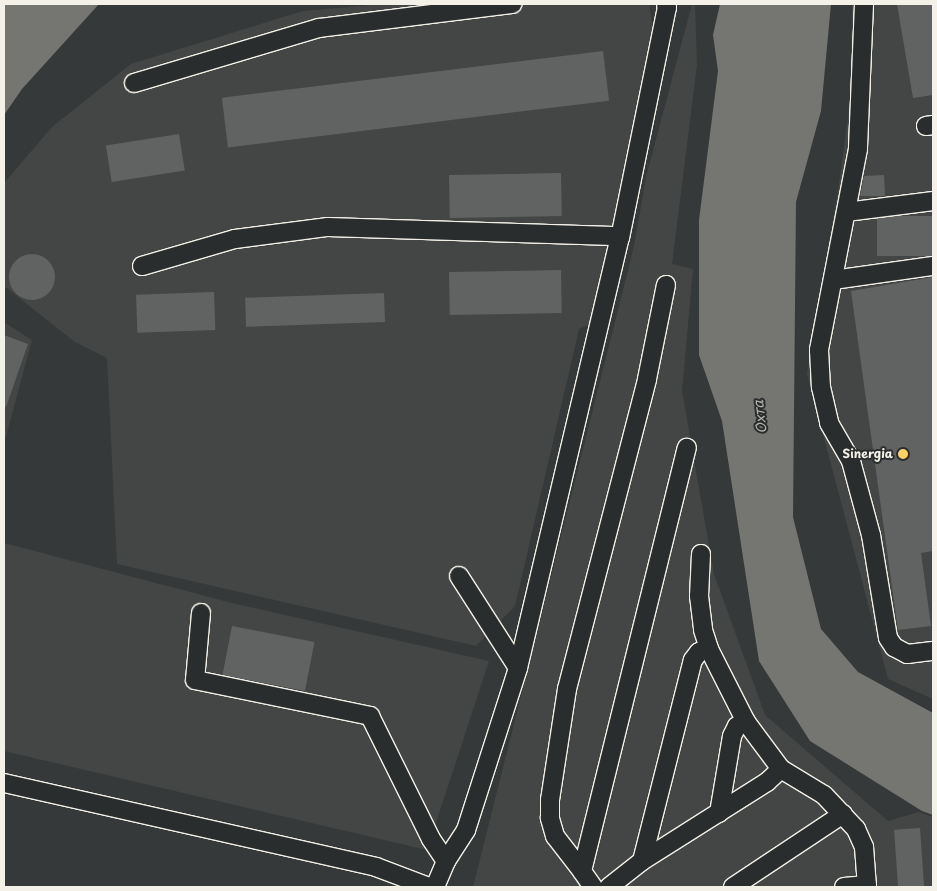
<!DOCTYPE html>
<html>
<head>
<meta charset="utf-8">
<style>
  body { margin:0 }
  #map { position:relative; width:937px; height:891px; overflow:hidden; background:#363939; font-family:"Playpen Sans",sans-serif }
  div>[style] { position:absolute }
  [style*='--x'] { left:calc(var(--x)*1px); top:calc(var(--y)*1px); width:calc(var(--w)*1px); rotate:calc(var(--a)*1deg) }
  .built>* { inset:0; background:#434645 }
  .water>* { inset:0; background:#757572 }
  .building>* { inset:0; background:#616362; transform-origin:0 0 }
  .round { border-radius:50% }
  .roads { filter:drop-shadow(1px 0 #f4f1e8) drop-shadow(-1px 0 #f4f1e8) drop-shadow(0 1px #f4f1e8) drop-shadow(0 -1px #f4f1e8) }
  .minor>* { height:18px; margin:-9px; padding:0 9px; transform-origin:9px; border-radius:9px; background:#2a2d2e }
  .dots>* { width:14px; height:14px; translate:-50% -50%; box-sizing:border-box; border:2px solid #2a2d2e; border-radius:50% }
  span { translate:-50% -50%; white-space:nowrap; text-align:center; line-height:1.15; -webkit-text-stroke:4px #2a2d2e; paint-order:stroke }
  .poi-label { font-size:12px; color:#f4f1e8; font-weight:700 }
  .right { translate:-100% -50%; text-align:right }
  .water-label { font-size:14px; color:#b4b3ad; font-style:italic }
  .frame { position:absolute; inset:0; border:5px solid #f4f1e8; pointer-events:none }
</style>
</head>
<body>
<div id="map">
  <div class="built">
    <i style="clip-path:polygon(382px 4px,649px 4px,653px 31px,613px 236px,591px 324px,579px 329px,515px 606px,476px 646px,117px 564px,107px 358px,75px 342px,4px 286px,4px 183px,52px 127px,131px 64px,303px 11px)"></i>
    <i style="clip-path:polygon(692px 4px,695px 4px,697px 65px,672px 264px,693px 269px,682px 391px,714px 574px,765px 715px,888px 821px,918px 812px,933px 817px,933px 887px,473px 887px,634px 246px,646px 177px)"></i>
    <i style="clip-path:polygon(852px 4px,933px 4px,933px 699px,888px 679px,807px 374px,839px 184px,851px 94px)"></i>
    <i style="clip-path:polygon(4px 322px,32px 340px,4px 444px)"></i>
    <i style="clip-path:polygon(4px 543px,232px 603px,489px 661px,427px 850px,4px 751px)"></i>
  </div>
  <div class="water">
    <i style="clip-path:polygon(4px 4px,99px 4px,22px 89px,4px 115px)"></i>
    <i style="clip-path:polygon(720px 4px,831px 4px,821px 111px,796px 202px,793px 517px,821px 629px,858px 672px,933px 713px,933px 815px,922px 811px,810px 741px,759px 661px,722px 421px,699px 355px,699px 220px,718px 71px,713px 35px)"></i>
  </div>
  <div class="building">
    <i style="clip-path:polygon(897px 4px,933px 4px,933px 95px,913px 98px)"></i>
    <i style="left:603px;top:51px;width:50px;height:384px;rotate:83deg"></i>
    <i style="left:179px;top:134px;width:37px;height:74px;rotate:81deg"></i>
    <i style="left:561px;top:173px;width:43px;height:112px;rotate:89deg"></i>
    <i style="clip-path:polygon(884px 175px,885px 196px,860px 196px,864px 176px)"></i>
    <i style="left:933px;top:216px;width:40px;height:56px;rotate:90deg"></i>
    <i class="round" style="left:9px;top:254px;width:46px;height:46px"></i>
    <i style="left:561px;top:270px;width:43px;height:112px;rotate:89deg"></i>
    <i style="clip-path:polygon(933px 277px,933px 551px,921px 553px,931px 626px,898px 630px,851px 291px)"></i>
    <i style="left:214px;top:292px;width:38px;height:78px;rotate:88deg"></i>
    <i style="left:384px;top:293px;width:29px;height:139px;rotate:88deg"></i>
    <i style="clip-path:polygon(4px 335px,28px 344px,6px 407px,4px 406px)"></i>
    <i style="left:232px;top:626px;width:84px;height:50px;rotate:11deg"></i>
    <i style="left:920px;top:828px;width:59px;height:26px;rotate:86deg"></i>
  </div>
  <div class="roads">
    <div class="minor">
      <i style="--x:864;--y:4;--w:145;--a:92.4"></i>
      <i style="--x:858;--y:149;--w:205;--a:101"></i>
      <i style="--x:819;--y:350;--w:37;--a:87"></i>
      <i style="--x:821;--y:387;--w:37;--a:77"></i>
      <i style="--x:829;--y:423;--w:44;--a:59.9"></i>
      <i style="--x:851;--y:461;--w:77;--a:74.9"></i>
      <i style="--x:871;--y:535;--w:104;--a:80.6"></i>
      <i style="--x:888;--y:638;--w:11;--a:56"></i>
      <i style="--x:894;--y:647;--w:15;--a:28"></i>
      <i style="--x:907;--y:654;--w:26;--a:-7"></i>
      <i style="--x:134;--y:83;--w:193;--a:-16.6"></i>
      <i style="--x:319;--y:28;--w:195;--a:-7.1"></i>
      <i style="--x:926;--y:126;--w:7;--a:-8"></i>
      <i style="--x:846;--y:212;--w:88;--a:-7.2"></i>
      <i style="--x:142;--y:266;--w:97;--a:-16.2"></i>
      <i style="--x:235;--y:239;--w:94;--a:-7.4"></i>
      <i style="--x:328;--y:227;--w:285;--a:1.8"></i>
      <i style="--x:613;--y:236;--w:7;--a:16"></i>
      <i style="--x:833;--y:280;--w:101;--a:-8"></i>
      <i style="--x:701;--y:554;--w:42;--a:92.7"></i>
      <i style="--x:699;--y:596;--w:34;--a:83"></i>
      <i style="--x:703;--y:630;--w:20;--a:72"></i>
      <i style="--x:709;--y:649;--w:82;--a:63.1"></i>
      <i style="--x:746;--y:722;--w:59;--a:53.3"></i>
      <i style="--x:781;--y:769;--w:50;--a:31.2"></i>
      <i style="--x:824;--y:795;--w:47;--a:46.7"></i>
      <i style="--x:856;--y:829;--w:20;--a:66"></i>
      <i style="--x:864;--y:847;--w:40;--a:85.7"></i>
      <i style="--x:459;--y:576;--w:109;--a:57.3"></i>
      <i style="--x:201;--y:613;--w:67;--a:95.1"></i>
      <i style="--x:195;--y:680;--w:179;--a:11.6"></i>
      <i style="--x:370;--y:716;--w:137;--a:63.6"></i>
      <i style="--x:431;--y:839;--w:27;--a:56"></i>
      <i style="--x:4;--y:783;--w:381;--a:12.7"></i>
      <i style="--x:376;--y:867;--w:57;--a:20.7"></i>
      <i style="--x:719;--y:813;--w:78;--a:-80.4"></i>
      <i style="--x:732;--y:736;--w:11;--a:-63"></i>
      <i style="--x:737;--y:726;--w:10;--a:-24"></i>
      <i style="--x:642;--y:861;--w:207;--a:-75.8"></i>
      <i style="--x:693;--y:660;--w:10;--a:-53"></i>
      <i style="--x:699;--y:652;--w:10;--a:-17"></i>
      <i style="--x:582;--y:871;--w:44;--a:-127.6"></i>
      <i style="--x:555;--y:836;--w:19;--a:-106"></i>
      <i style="--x:550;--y:818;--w:18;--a:-90"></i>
      <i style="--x:550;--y:800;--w:112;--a:-81.3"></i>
      <i style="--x:567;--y:689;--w:320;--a:-75.5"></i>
      <i style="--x:647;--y:379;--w:96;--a:-78.6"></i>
      <i style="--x:435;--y:887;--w:28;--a:-67"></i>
      <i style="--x:446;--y:861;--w:37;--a:-57"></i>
      <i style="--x:466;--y:830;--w:170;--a:-72.2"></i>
      <i style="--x:518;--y:668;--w:442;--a:-76.7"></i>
      <i style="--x:620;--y:238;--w:235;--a:-78.5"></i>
      <i style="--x:667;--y:8;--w:4;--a:-104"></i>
      <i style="--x:593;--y:887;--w:19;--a:-125"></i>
      <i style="--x:582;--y:871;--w:436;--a:-76.1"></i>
      <i style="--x:609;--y:887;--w:42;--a:-38.2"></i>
      <i style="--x:642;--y:861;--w:148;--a:-32.3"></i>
      <i style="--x:767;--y:782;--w:19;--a:-43"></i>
      <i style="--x:733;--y:887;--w:132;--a:-33.6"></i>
      <i style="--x:844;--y:887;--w:23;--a:-5"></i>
    </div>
  </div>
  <div class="dots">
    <i style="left:903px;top:454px;background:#ffd166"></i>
  </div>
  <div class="poi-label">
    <span class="right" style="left:893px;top:454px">Sinergia</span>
  </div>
  <div class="water-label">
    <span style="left:760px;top:417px;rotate:-96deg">Охта</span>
  </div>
  <div class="frame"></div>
</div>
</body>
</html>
